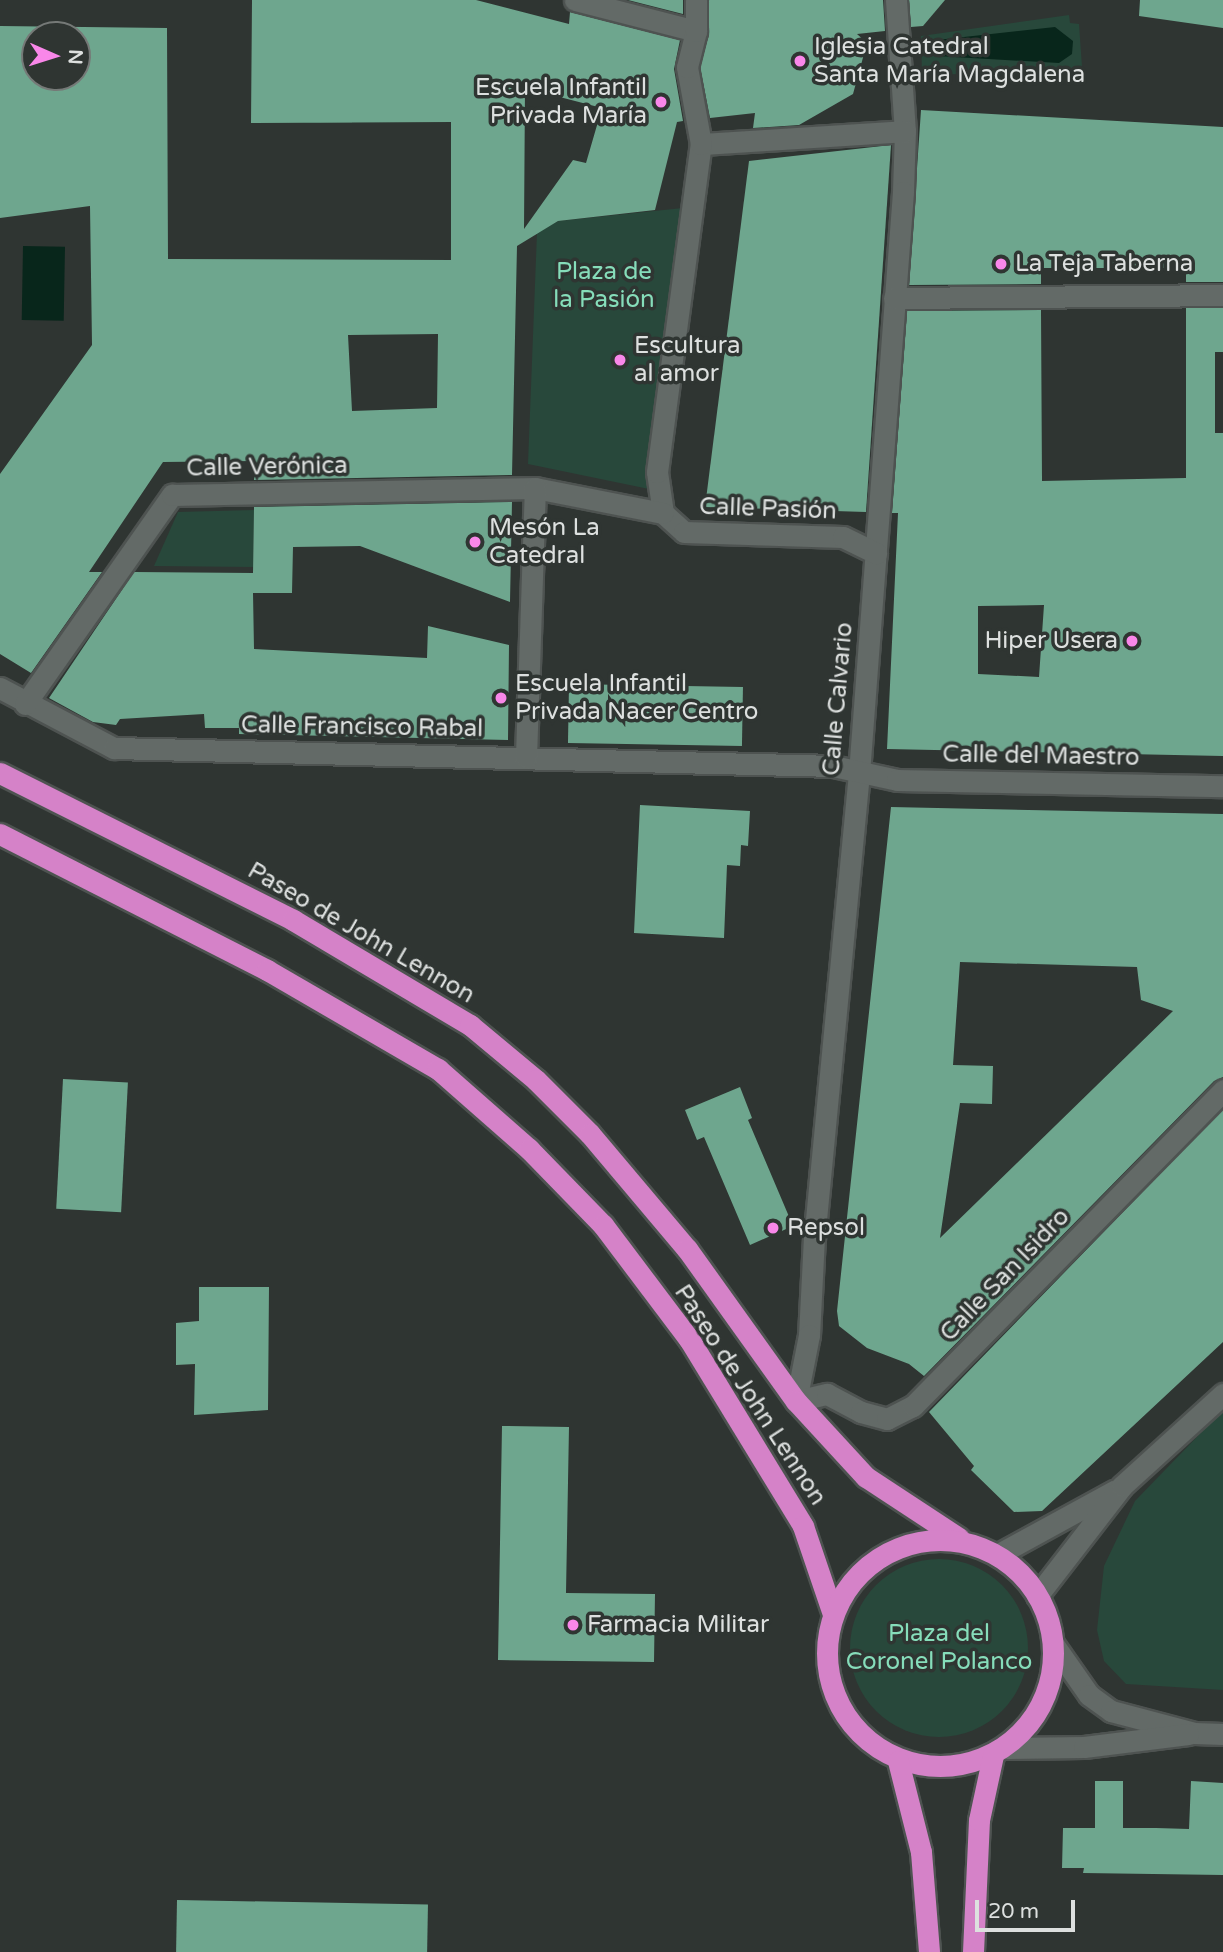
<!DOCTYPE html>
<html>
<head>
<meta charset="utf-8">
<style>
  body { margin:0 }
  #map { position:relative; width:1223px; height:1952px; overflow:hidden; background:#2f3532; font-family:"Varela Round",sans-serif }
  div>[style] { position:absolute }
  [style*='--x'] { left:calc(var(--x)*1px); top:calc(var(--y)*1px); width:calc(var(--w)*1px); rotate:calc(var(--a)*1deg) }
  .green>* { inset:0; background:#28483b }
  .round { border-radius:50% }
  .water>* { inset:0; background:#08261b; transform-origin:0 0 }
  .building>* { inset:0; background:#6ea68e; transform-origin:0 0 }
  .roads { filter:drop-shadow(2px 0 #4e5351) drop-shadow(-2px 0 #4e5351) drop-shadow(0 2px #4e5351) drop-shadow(0 -2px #4e5351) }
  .minor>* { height:21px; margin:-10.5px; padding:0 10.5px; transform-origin:10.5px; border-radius:10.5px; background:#636a67 }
  .highway>* { height:21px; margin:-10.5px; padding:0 10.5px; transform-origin:10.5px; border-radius:10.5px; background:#d582c8 }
  .highway>.ring { margin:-10.5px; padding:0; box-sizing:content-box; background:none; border:21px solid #d582c8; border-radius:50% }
  .dots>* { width:19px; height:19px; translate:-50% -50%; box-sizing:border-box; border:4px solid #2f3532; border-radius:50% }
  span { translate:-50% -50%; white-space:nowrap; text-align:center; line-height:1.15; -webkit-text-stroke:7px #2f3532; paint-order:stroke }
  .poi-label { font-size:24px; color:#dde0df }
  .left { translate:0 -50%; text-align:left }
  .right { translate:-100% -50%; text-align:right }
  .park-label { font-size:24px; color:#86ddba }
  .street-label { font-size:24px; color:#dde0df }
  .north { position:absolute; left:21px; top:21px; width:70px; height:70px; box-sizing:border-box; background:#2f3532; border:2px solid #757977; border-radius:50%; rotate:93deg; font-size:19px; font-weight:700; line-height:28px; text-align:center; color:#dde0df }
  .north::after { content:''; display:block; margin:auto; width:24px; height:32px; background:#f987e9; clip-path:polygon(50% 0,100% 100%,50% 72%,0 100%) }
  .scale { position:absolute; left:975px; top:1900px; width:100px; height:32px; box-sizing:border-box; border:4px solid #dde0df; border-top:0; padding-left:9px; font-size:21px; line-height:24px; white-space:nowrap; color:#dde0df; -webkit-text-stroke:5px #2f3532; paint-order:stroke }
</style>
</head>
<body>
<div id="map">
  <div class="green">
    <i style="clip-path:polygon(1069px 15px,1070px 23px,1079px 24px,1082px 67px,1077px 75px,922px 74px,921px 36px)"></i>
    <i style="clip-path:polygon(683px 208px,649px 489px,528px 464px,537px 233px,558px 221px)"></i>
    <i style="clip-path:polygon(254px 510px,253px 567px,154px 566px,178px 512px)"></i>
    <i style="clip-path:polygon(1223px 1410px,1223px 1690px,1126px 1684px,1104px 1661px,1097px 1630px,1104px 1566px,1135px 1501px)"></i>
    <i class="round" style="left:850px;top:1559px;width:178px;height:178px"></i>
  </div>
  <div class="water">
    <i style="clip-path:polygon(1055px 27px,1073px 41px,1072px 54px,1059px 63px,937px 56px,935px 48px,937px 40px)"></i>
    <i style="left:23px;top:246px;width:42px;height:74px;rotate:1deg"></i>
  </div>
  <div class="building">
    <i style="clip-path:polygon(evenodd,252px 0,476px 0,569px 24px,570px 12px,680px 40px,674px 69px,683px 121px,677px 122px,655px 210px,558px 221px,517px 246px,512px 475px,254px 480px,255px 461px,163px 462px,89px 572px,102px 572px,31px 673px,0 654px,0 474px,92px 345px,90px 206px,0 218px,0 26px,167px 28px,168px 259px,451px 260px,451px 122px,251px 123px,252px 0,35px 35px,77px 35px,77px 77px,35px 77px,35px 35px,252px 0,525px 88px,602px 108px,586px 163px,573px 160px,524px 229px,525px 88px,252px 0,438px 334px,437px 408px,352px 411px,348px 335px,438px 334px)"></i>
    <i style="clip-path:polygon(628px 0,683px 0,683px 14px)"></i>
    <i style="clip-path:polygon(709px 0,883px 0,885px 31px,857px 34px,867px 43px,853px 94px,799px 125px,753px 128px,755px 113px,710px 118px,700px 67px,709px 34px)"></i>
    <i style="clip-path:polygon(909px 0,945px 0,923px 26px,911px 27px)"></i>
    <i style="clip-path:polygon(1140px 0,1223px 0,1223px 28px,1139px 16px)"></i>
    <i style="clip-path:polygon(921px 110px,1223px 127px,1223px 282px,1186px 282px,1186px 268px,1041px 268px,1041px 284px,909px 285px)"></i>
    <i style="clip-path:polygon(891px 145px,866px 512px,705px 507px,749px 161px)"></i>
    <i style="clip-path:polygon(evenodd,1186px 308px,1223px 308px,1223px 352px,1215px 352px,1215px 433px,1223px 433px,1223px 756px,887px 749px,898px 513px,892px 513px,907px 311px,1041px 310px,1042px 481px,1186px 478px,1186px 308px,1044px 605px,1039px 677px,978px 674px,978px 606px,1044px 605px)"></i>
    <i style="clip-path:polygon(512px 502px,510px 602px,360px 546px,293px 547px,292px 593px,253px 593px,254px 649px,427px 658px,428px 626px,509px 645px,508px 740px,239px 734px,239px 728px,205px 728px,204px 714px,120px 719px,116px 725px,93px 722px,49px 698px,134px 572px,253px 573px,254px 507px)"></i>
    <i style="left:569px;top:684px;width:174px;height:59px;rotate:1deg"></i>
    <i style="clip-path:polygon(640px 805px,750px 811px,748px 846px,741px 845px,740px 866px,727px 865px,724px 938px,634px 933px)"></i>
    <i style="clip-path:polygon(evenodd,891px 807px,1223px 814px,1223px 1077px,1214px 1081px,924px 1376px,909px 1364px,867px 1348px,839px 1326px,837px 1311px,891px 807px,960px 962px,1137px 967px,1141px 1000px,1173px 1011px,940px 1238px,960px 1103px,992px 1104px,993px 1066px,953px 1065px,960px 962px)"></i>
    <i style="left:63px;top:1079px;width:65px;height:130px;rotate:3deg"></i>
    <i style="clip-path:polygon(740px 1087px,752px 1118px,748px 1120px,793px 1226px,750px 1245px,704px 1137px,697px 1140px,685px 1110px)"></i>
    <i style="clip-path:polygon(1223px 1109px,1223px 1342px,1042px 1511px,1014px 1512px,971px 1470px,974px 1466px,929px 1412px)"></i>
    <i style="clip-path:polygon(199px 1287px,269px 1287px,268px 1410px,194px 1415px,195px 1364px,176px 1365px,176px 1323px,199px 1321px)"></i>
    <i style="clip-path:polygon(502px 1426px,569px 1427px,566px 1593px,655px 1594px,654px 1662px,498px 1660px)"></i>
    <i style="clip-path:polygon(1095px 1781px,1123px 1781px,1123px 1828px,1156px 1828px,1189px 1829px,1191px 1781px,1223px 1783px,1223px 1875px,1083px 1873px,1084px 1868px,1062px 1868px,1063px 1828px,1095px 1828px)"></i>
    <i style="left:177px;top:1900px;width:251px;height:52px;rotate:1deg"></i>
  </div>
  <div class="roads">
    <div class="minor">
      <i style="--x:575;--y:0;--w:125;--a:14.4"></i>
      <i style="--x:896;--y:0;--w:131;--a:86.1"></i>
      <i style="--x:905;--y:131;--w:61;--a:91.9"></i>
      <i style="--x:903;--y:192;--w:583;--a:94.33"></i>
      <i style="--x:859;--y:773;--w:466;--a:95.5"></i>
      <i style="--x:814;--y:1237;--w:98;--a:92.9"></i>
      <i style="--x:809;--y:1335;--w:67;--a:101.1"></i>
      <i style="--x:796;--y:1401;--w:32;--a:-13"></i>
      <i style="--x:827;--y:1394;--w:38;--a:28"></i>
      <i style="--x:861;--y:1412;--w:27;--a:15"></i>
      <i style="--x:887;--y:1419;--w:29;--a:-27"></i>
      <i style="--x:913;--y:1406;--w:443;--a:-45.5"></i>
      <i style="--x:701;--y:144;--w:204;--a:-3.6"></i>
      <i style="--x:894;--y:298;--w:329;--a:-0.5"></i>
      <i style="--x:663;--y:513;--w:41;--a:-98.3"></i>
      <i style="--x:657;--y:472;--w:331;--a:-82.4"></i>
      <i style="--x:701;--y:144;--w:78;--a:-100.3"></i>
      <i style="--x:687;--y:67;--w:37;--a:-76"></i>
      <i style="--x:696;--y:31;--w:31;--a:-90"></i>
      <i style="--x:663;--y:513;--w:28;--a:42"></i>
      <i style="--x:684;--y:532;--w:159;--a:1.8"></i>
      <i style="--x:843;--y:537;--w:37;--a:26"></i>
      <i style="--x:0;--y:688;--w:129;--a:27.8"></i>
      <i style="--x:114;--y:748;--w:719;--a:1.43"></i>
      <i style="--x:833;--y:766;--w:66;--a:12.3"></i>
      <i style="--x:897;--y:780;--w:326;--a:1.1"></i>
      <i style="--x:25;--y:704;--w:256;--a:-54.9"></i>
      <i style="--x:172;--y:495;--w:363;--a:-1.1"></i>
      <i style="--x:535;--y:488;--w:130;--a:11.1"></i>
      <i style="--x:526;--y:757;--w:269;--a:-88.1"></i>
      <i style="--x:997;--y:1555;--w:133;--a:-28.7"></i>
      <i style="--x:1037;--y:1596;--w:139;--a:-52.3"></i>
      <i style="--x:1122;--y:1486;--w:137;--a:-42.3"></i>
      <i style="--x:1054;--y:1645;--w:61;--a:55"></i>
      <i style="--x:1089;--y:1695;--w:27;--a:36"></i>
      <i style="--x:1111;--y:1711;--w:86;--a:14.8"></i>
      <i style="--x:1194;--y:1733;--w:29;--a:2"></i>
      <i style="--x:1007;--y:1748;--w:77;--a:-0.7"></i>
      <i style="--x:1084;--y:1747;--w:105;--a:-7.1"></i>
    </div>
    <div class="highway">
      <i style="--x:0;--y:773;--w:328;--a:26.6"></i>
      <i style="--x:293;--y:920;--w:206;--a:30.7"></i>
      <i style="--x:470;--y:1025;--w:86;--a:39.8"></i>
      <i style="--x:536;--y:1080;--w:76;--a:45"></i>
      <i style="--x:590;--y:1134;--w:150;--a:49.9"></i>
      <i style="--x:687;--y:1249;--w:187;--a:54.4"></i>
      <i style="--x:796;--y:1401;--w:103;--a:47.4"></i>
      <i style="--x:866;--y:1477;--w:111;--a:33.3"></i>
      <i style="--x:0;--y:834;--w:300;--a:27"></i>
      <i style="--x:267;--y:970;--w:198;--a:30.1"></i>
      <i style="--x:438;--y:1069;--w:121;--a:41.3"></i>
      <i style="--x:529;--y:1149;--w:106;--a:45.8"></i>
      <i style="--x:603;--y:1225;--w:143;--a:53"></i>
      <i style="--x:689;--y:1339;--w:219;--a:58.6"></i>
      <i style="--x:803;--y:1526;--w:93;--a:71.2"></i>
      <i class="ring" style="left:827px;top:1540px;width:205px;height:205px"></i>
      <i style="--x:898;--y:1761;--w:94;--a:75.8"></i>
      <i style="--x:921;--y:1852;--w:100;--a:85.4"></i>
      <i style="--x:973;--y:1952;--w:132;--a:-87.4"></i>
      <i style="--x:979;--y:1820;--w:66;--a:-77.8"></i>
    </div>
  </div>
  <div class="dots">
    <i style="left:800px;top:61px;background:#f987e9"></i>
    <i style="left:661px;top:102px;background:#f987e9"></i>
    <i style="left:1001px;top:264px;background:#f987e9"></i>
    <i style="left:620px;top:360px;background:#f987e9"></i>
    <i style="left:475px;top:542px;background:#f987e9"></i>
    <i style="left:1132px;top:641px;background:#f987e9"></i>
    <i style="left:501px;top:698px;background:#f987e9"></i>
    <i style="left:773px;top:1228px;background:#f987e9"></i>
    <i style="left:573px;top:1625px;background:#f987e9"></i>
  </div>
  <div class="poi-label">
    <span class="left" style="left:814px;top:61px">Iglesia Catedral<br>Santa María Magdalena</span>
    <span class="right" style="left:647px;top:102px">Escuela Infantil<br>Privada María</span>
    <span class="left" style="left:1015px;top:264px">La Teja Taberna</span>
    <span class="left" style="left:634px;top:360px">Escultura<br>al amor</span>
    <span class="left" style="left:489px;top:542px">Mesón La<br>Catedral</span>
    <span class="right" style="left:1118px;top:641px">Hiper Usera</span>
    <span class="left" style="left:515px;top:698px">Escuela Infantil<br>Privada Nacer Centro</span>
    <span class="left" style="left:787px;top:1228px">Repsol</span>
    <span class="left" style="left:587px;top:1625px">Farmacia Militar</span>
  </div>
  <div class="park-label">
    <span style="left:604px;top:286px">Plaza de<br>la Pasión</span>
    <span style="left:939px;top:1648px">Plaza del<br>Coronel Polanco</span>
  </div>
  <div class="street-label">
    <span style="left:267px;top:467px;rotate:-1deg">Calle Verónica</span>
    <span style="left:768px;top:509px;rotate:2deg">Calle Pasión</span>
    <span style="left:838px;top:699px;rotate:-85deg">Calle Calvario</span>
    <span style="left:362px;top:727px;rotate:1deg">Calle Francisco Rabal</span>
    <span style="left:1041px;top:756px;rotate:1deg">Calle del Maestro</span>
    <span style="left:361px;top:933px;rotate:30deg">Paseo de John Lennon</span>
    <span style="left:1005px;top:1275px;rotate:-46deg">Calle San Isidro</span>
    <span style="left:750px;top:1395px;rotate:57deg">Paseo de John Lennon</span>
  </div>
  <div class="north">N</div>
  <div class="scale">20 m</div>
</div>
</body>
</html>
